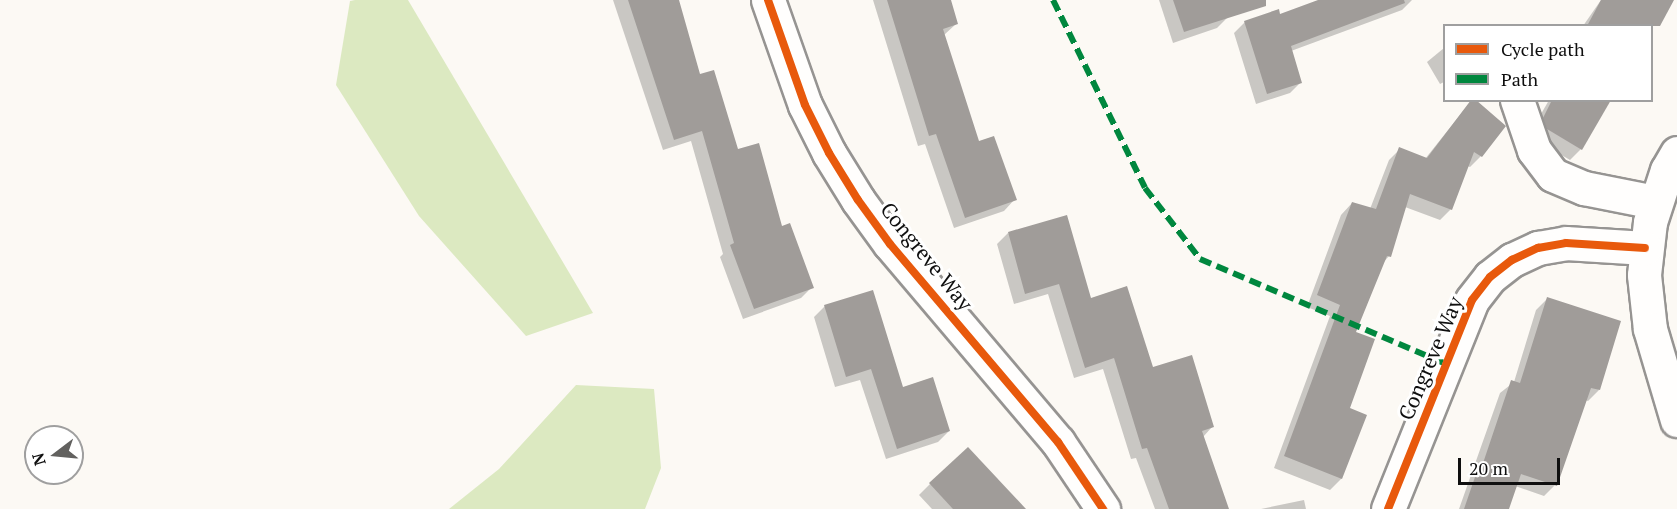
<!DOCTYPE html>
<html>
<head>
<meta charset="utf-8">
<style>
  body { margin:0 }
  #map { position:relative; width:1677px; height:509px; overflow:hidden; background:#fcf9f4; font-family:"PT Serif",serif }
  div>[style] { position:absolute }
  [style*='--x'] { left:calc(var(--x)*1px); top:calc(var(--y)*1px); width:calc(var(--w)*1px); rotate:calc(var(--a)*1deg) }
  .forest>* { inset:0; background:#dce9c1 }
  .shadow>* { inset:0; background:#0003 }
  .building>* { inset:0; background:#a09c99 }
  .roads { filter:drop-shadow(2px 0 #969492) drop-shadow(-2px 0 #969492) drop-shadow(0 2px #969492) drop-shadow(0 -2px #969492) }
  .minor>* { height:33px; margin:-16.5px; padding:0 16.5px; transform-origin:16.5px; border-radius:16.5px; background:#fffefd }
  .quiet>* { height:6px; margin-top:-3px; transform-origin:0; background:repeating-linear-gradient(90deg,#00873e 0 12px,transparent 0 18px) }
  .cycleway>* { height:8px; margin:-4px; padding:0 4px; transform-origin:4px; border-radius:4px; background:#e8590c }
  span { translate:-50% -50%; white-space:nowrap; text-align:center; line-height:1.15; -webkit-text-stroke:6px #fff; paint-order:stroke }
  .street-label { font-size:21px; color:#0f0f0f }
  .legend { position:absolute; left:1443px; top:24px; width:210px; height:78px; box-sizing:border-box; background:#fff; border:2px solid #9f9f9f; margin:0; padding:8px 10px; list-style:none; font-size:18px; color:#0f0f0f }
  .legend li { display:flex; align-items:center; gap:12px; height:30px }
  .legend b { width:30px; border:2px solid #9f9f9f }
  .north { position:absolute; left:24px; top:425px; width:60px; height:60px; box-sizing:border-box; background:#fff; border:2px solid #9f9f9f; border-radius:50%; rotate:254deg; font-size:16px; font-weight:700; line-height:24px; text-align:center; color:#0f0f0f }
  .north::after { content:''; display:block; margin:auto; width:21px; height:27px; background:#62615f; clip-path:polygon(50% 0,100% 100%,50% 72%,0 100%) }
  .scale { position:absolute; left:1458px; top:458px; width:102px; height:27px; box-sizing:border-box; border:3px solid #0f0f0f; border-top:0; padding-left:8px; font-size:18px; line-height:21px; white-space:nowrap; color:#0f0f0f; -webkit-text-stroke:4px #fff; paint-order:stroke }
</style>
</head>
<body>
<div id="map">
  <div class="forest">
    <i style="clip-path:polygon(355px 0,408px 0,593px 313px,526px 336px,419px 216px,336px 85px,350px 1px)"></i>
    <i style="clip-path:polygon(576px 385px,654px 389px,661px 468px,645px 509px,449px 509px,499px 469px)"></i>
  </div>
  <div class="shadow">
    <i style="clip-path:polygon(613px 0,677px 0,699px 76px,737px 151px,812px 287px,801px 298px,743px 319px,720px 257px,723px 254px,691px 141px,663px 150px)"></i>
    <i style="clip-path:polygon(873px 0,949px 0,956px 24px,944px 35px,978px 143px,1015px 199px,1004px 211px,954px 228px,925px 144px,918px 146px)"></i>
    <i style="clip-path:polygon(1159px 0,1223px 0,1228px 17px,1217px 28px,1173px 43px)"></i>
    <i style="clip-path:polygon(1322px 0,1412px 0,1402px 10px,1291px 51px,1301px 82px,1290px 93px,1256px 104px,1234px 33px,1245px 22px,1280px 16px)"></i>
    <i style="clip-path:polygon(1601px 0,1673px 0,1645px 26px,1583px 26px)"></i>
    <i style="clip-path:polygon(1444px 48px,1444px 82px,1440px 84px,1427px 62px)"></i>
    <i style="clip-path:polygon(1472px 100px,1504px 126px,1481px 156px,1470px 167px,1467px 166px,1451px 209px,1440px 220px,1405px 207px,1389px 256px,1383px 263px,1354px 333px,1341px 479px,1330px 490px,1274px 468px,1330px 316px,1307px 307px,1341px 215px,1352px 203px,1370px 209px,1389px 160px,1400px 149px,1425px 159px)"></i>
    <i style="clip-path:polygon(1549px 100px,1604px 100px,1581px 149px,1570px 160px,1536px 140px,1532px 130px)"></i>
    <i style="clip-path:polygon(1008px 233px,1090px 299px,1152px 369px,1212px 427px,1203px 437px,1221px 509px,1155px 509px,1136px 458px,1131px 459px,1103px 369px,1074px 378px,1048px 294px,1014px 304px,997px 244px)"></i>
    <i style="clip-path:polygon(1547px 299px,1599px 390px,1588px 401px,1585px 400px,1555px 485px,1544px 496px,1515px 486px,1507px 509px,1459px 509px,1500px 393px,1514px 382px,1536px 310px)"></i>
    <i style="clip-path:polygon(825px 306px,902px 389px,949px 431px,938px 442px,886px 459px,860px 380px,835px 387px,814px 317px)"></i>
    <i style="clip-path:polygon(930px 484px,1022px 509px,932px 509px,919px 495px)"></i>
    <i style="clip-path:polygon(1304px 500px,1306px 509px,1261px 509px)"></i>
  </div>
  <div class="building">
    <i style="clip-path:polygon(628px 0,679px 0,700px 74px,714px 70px,738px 149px,759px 143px,782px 226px,790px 223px,814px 288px,754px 309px,730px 245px,734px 243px,702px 131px,674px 140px)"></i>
    <i style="clip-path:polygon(887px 0,951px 0,958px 24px,943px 29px,979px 141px,994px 136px,1017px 200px,965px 218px,936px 134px,929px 136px)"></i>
    <i style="clip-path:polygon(1173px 0,1266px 0,1266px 6px,1184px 32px)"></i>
    <i style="clip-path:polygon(1318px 0,1404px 0,1405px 3px,1291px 46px,1302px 83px,1267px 94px,1244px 21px,1279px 9px,1280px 14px)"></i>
    <i style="clip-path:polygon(1601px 0,1674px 0,1660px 26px,1587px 26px)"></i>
    <i style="clip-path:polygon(1471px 100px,1476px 100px,1506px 126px,1482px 157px,1474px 152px,1452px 210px,1410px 194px,1391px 257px,1387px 256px,1356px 332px,1375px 339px,1350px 408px,1367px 415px,1342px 479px,1284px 456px,1340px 305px,1317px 295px,1352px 202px,1376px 209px,1399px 147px,1427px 158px)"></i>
    <i style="clip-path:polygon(1552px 100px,1611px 100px,1582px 150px,1547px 129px,1543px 118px)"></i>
    <i style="clip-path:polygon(1067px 215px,1091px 298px,1127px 286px,1153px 367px,1192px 355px,1214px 427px,1202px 431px,1229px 509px,1169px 509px,1147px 448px,1142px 449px,1114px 358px,1085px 368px,1059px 284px,1025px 294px,1008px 232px)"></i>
    <i style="clip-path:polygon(873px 290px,903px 387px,933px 377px,950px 431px,897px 449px,871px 369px,846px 377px,824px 305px)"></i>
    <i style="clip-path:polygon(1547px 297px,1621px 321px,1600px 390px,1591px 388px,1557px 486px,1521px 474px,1509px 509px,1464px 509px,1475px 477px,1478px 478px,1511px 380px,1520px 383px)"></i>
    <i style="clip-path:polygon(968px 447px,1026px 509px,953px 509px,929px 483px)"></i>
  </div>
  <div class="roads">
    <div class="minor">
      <i style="--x:768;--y:0;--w:111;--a:70.6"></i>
      <i style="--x:805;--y:105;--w:54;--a:63.4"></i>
      <i style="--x:829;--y:153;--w:55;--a:58.3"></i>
      <i style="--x:858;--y:200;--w:54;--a:54"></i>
      <i style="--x:890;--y:244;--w:260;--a:49.7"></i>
      <i style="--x:1058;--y:442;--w:81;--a:56.1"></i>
      <i style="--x:1517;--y:100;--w:53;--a:71.2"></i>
      <i style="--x:1534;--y:150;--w:31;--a:53"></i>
      <i style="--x:1553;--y:175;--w:34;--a:23"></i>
      <i style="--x:1584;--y:188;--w:72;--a:11.2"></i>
      <i style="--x:1677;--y:153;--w:20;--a:120"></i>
      <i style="--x:1667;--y:170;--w:55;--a:108.1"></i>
      <i style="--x:1650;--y:222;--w:53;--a:96.5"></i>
      <i style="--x:1644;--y:275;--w:54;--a:83.7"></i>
      <i style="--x:1650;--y:329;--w:95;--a:73.5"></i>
      <i style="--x:1388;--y:509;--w:225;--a:-68.1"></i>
      <i style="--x:1472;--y:300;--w:29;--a:-52"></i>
      <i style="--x:1490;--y:277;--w:28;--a:-38"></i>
      <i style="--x:1512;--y:260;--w:29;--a:-25"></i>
      <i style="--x:1538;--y:248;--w:28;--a:-10"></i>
      <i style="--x:1566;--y:243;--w:79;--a:3.6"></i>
    </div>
  </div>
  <div class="quiet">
    <i style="--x:1053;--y:0;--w:209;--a:63.9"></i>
    <i style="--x:1145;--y:188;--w:90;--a:52.2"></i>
    <i style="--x:1200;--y:259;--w:267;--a:23.1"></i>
  </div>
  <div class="cycleway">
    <i style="--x:768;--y:0;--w:111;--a:70.6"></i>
    <i style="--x:805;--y:105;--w:54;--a:63.4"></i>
    <i style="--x:829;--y:153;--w:55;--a:58.3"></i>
    <i style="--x:858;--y:200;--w:54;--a:54"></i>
    <i style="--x:890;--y:244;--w:260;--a:49.7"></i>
    <i style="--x:1058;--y:442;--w:81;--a:56.1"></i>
    <i style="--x:1388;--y:509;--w:225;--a:-68.1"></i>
    <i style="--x:1472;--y:300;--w:29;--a:-52"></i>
    <i style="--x:1490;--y:277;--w:28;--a:-38"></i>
    <i style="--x:1512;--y:260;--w:29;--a:-25"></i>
    <i style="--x:1538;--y:248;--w:28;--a:-10"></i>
    <i style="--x:1566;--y:243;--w:79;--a:3.6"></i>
  </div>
  <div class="street-label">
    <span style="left:927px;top:256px;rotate:51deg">Congreve Way</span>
    <span style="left:1430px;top:358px;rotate:-67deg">Congreve Way</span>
  </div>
  <ul class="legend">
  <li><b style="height:8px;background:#e8590c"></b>Cycle path</li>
  <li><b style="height:8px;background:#00873e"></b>Path</li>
  </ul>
  <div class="north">N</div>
  <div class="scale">20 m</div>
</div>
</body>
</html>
